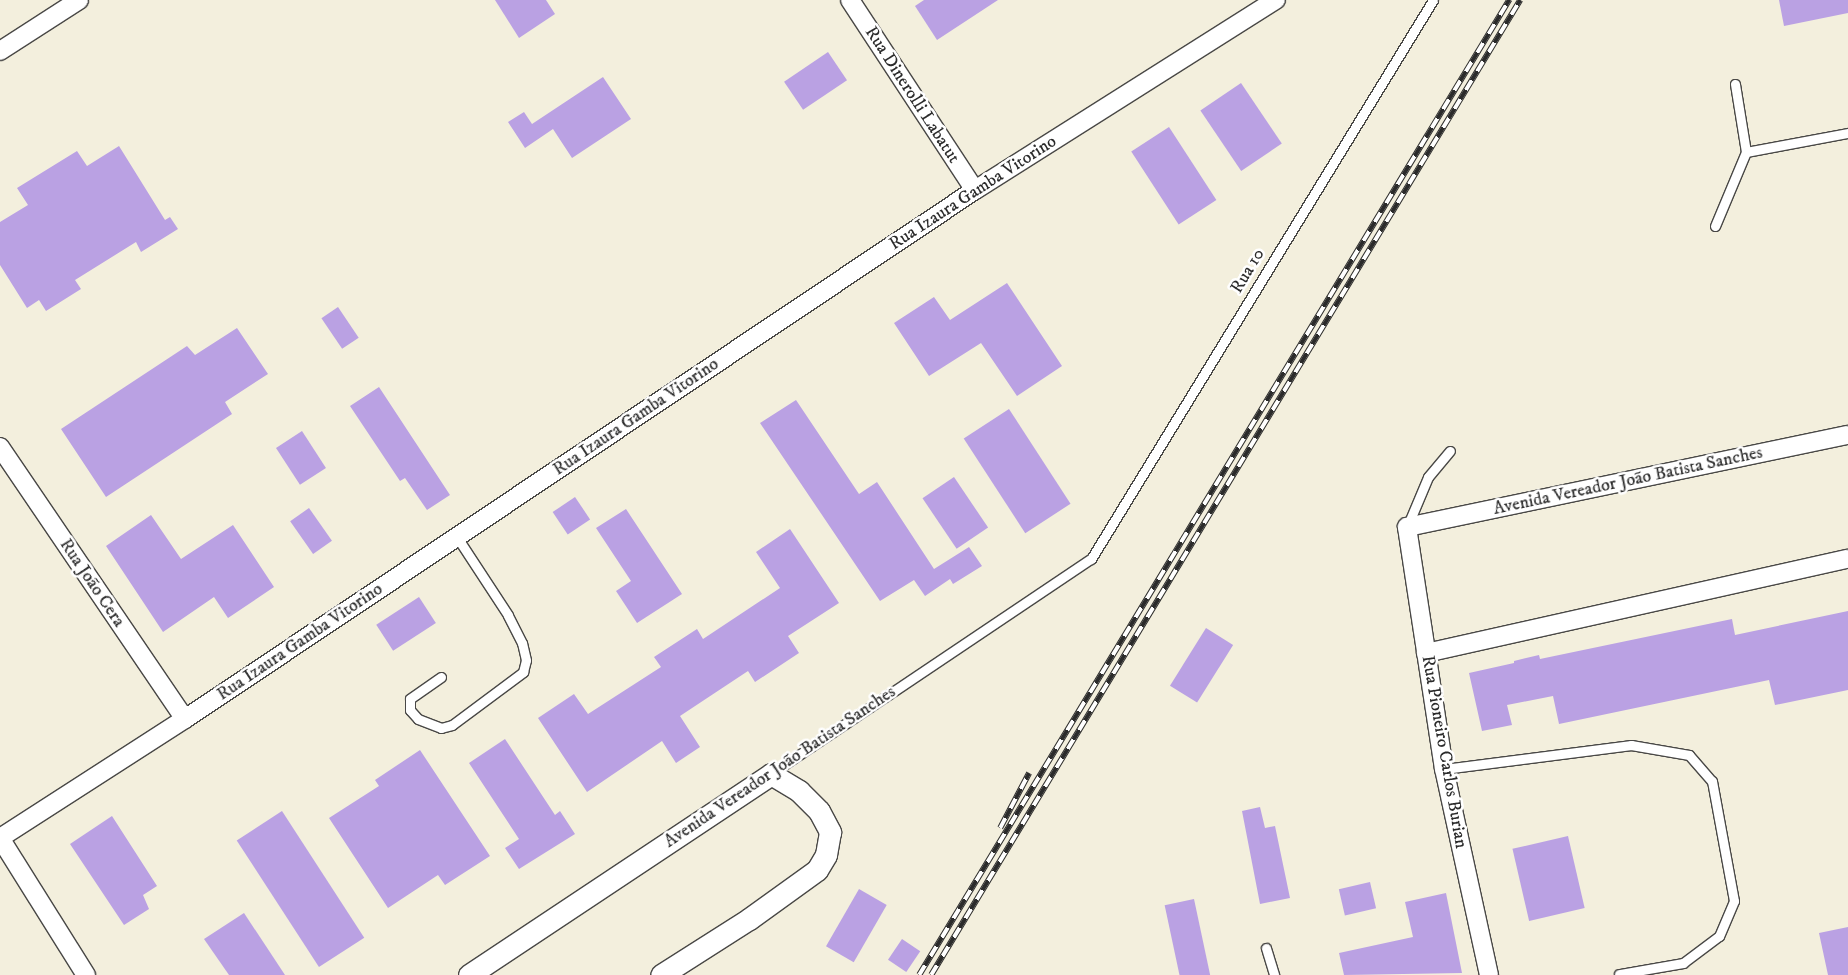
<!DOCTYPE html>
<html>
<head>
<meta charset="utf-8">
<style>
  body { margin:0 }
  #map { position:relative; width:1848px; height:975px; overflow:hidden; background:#f3efdd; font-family:"IM FELL DW Pica",serif }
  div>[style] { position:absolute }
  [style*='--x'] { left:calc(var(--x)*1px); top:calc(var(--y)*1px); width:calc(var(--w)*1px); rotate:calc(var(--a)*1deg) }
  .building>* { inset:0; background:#baa1e3; transform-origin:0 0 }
  .roads { filter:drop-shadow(1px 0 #494846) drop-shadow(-1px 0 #494846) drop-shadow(0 1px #494846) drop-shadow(0 -1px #494846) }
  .service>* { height:9px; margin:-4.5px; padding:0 4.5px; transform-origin:4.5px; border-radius:4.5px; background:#fff }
  .minor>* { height:18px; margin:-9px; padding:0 9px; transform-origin:9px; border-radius:9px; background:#fff }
  .tertiary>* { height:21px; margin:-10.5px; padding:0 10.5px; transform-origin:10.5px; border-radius:10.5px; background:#fff }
  .rail>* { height:5.5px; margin-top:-2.75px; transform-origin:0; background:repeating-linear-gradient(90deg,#fff 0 11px,#2b2b2b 0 22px); box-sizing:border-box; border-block:1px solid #2b2b2b }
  span { translate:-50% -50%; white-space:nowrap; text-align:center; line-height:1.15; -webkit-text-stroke:5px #fff; paint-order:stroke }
  .street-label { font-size:18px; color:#2b2b2b }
</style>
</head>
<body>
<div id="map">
  <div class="building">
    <i style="clip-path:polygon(495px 0,546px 0,555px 14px,519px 38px)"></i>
    <i style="clip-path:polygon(924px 0,998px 0,937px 40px,915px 6px)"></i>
    <i style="clip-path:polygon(1779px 0,1848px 0,1848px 13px,1784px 26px)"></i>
    <i style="left:828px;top:52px;width:34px;height:53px;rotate:56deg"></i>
    <i style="clip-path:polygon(603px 77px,631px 119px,572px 158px,553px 129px,525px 148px,508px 122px,524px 112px,532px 124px)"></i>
    <i style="left:1241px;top:83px;width:73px;height:49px;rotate:56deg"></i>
    <i style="left:1169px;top:127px;width:87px;height:45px;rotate:57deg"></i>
    <i style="clip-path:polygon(119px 146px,165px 220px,170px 217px,178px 229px,141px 252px,136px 242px,75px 280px,81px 289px,46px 311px,39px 300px,27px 308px,0 265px,0 222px,28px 205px,17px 188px,77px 151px,87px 166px)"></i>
    <i style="clip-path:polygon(1007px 283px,1062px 366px,1017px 396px,981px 343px,929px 376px,894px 323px,934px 297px,950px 320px)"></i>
    <i style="left:338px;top:307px;width:37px;height:20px;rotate:56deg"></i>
    <i style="clip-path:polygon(237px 328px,268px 374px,225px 402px,232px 414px,106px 497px,61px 429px,187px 346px,195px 355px)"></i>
    <i style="clip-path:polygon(379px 387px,450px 495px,427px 510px,405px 478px,400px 481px,350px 406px)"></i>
    <i style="clip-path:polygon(796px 400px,859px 494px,877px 482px,934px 569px,969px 547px,982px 566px,953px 584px,950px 579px,925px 596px,914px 580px,880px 601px,760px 423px)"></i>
    <i style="left:1009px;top:409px;width:113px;height:54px;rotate:57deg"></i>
    <i style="left:302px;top:431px;width:44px;height:31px;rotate:57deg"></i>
    <i style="left:954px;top:477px;width:61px;height:38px;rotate:56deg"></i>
    <i style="left:575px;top:497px;width:27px;height:27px;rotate:56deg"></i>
    <i style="left:309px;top:508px;width:40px;height:23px;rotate:55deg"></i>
    <i style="clip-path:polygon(626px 509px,682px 594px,637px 623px,616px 591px,631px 581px,596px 528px)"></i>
    <i style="clip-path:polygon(151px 515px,181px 559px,233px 525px,274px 587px,228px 618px,214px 597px,163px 632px,106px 546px)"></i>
    <i style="clip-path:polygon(790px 529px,839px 603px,788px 636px,799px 653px,755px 682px,748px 671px,680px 716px,700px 747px,676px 763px,662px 741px,587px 792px,538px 718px,574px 694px,588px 714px,661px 667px,654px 657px,697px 629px,703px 639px,780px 588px,756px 552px)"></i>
    <i style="left:419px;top:597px;width:31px;height:51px;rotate:57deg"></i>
    <i style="clip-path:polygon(1848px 611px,1848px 690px,1775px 705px,1769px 680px,1559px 724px,1553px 696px,1507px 705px,1512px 725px,1482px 731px,1469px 673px,1514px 663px,1514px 661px,1539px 655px,1540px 659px,1732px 619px,1735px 635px)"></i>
    <i style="left:1206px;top:628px;width:32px;height:68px;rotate:32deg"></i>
    <i style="clip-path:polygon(505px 739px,555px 815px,560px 811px,575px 834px,519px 869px,505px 848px,519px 839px,469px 763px)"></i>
    <i style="clip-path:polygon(420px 750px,490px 856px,445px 885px,438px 875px,388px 908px,329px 818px,379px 786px,375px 780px)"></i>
    <i style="clip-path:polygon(1260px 807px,1265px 828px,1275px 826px,1290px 898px,1260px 904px,1242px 811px)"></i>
    <i style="left:282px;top:811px;width:151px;height:54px;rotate:57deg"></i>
    <i style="clip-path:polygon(112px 816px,157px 886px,143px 895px,149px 909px,124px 925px,70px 844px)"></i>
    <i style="left:1568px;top:836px;width:74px;height:57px;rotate:77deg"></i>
    <i style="left:1370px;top:882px;width:27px;height:32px;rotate:77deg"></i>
    <i style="left:859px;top:889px;width:32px;height:66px;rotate:30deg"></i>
    <i style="clip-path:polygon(1446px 893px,1462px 973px,1344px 975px,1339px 953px,1413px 937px,1405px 902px)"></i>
    <i style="left:1194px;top:899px;width:78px;height:30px;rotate:78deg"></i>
    <i style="clip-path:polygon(244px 913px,285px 975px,229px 975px,204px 939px)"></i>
    <i style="clip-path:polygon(1848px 927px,1848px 975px,1828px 975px,1819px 933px)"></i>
    <i style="left:902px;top:939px;width:22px;height:25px;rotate:34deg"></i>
  </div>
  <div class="roads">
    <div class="service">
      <i style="--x:1746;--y:152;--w:104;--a:-10.6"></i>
      <i style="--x:1715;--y:226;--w:80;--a:-67.3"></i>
      <i style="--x:1746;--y:152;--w:69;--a:-99.2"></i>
      <i style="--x:1407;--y:527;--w:54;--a:-67.2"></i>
      <i style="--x:1428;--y:477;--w:34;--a:-50"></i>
      <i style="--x:441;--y:677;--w:38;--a:145"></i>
      <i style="--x:410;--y:699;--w:11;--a:90"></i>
      <i style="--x:410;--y:710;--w:12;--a:48"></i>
      <i style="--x:418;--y:719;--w:25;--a:21"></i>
      <i style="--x:441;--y:728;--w:11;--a:-15"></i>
      <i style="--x:452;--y:725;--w:89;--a:-36.7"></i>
      <i style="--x:523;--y:672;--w:12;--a:-76"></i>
      <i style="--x:526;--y:660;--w:17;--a:-103"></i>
      <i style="--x:522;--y:643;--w:31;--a:-117"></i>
      <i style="--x:508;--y:615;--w:93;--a:-123.2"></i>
      <i style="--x:1444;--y:769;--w:189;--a:-7.3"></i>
      <i style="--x:1631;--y:745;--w:59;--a:9.8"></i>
      <i style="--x:1689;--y:755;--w:35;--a:49"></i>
      <i style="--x:1712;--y:781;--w:122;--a:79.6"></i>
      <i style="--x:1734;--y:901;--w:38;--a:113"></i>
      <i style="--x:1719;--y:936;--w:45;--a:143.1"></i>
      <i style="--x:1683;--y:963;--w:65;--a:170.2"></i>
      <i style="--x:772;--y:773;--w:384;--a:-33.9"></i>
      <i style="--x:1091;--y:559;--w:655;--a:-58.54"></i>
      <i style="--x:1266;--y:948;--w:28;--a:73"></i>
    </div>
    <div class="minor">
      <i style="--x:850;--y:0;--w:227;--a:56.7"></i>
      <i style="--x:0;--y:51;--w:94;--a:-32.8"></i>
      <i style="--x:0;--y:447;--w:329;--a:55.8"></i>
      <i style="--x:1426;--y:653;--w:432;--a:-12.6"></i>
      <i style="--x:0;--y:838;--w:220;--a:-32.8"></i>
      <i style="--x:185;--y:719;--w:951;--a:-33.81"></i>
      <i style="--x:975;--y:190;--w:356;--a:-32.3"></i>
      <i style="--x:0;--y:838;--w:162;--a:57.9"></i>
      <i style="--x:1489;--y:975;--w:211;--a:-102.3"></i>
      <i style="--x:1444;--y:769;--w:245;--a:-98.7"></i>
      <i style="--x:1407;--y:527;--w:450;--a:-11.8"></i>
    </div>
    <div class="tertiary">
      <i style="--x:469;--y:975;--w:363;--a:-33.6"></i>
      <i style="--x:771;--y:774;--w:33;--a:31"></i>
      <i style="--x:799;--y:791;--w:28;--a:45"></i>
      <i style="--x:819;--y:811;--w:24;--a:62"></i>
      <i style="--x:830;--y:832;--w:23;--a:100"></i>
      <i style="--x:826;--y:855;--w:17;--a:121"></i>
      <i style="--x:817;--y:870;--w:84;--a:144.2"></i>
      <i style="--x:749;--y:919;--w:104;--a:147.5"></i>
    </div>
  </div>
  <div class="rail">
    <i style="--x:1000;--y:828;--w:62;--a:-62.2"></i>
    <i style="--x:919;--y:975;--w:1140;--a:-58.82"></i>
    <i style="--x:931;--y:975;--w:1139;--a:-58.86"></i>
  </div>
  <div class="street-label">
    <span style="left:912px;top:95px;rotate:57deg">Rua Dinerolli Labatut</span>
    <span style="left:973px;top:193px;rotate:-33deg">Rua Izaura Gamba Vitorino</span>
    <span style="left:1248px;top:271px;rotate:-59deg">Rua 10</span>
    <span style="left:636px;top:417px;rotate:-34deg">Rua Izaura Gamba Vitorino</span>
    <span style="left:1628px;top:481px;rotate:-12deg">Avenida Vereador João Batista Sanches</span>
    <span style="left:92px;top:583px;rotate:56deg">Rua João Cera</span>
    <span style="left:300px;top:642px;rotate:-34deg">Rua Izaura Gamba Vitorino</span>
    <span style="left:1444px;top:752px;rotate:80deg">Rua Pioneiro Carlos Burian</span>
    <span style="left:780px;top:767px;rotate:-34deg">Avenida Vereador João Batista Sanches</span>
  </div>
</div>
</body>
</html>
